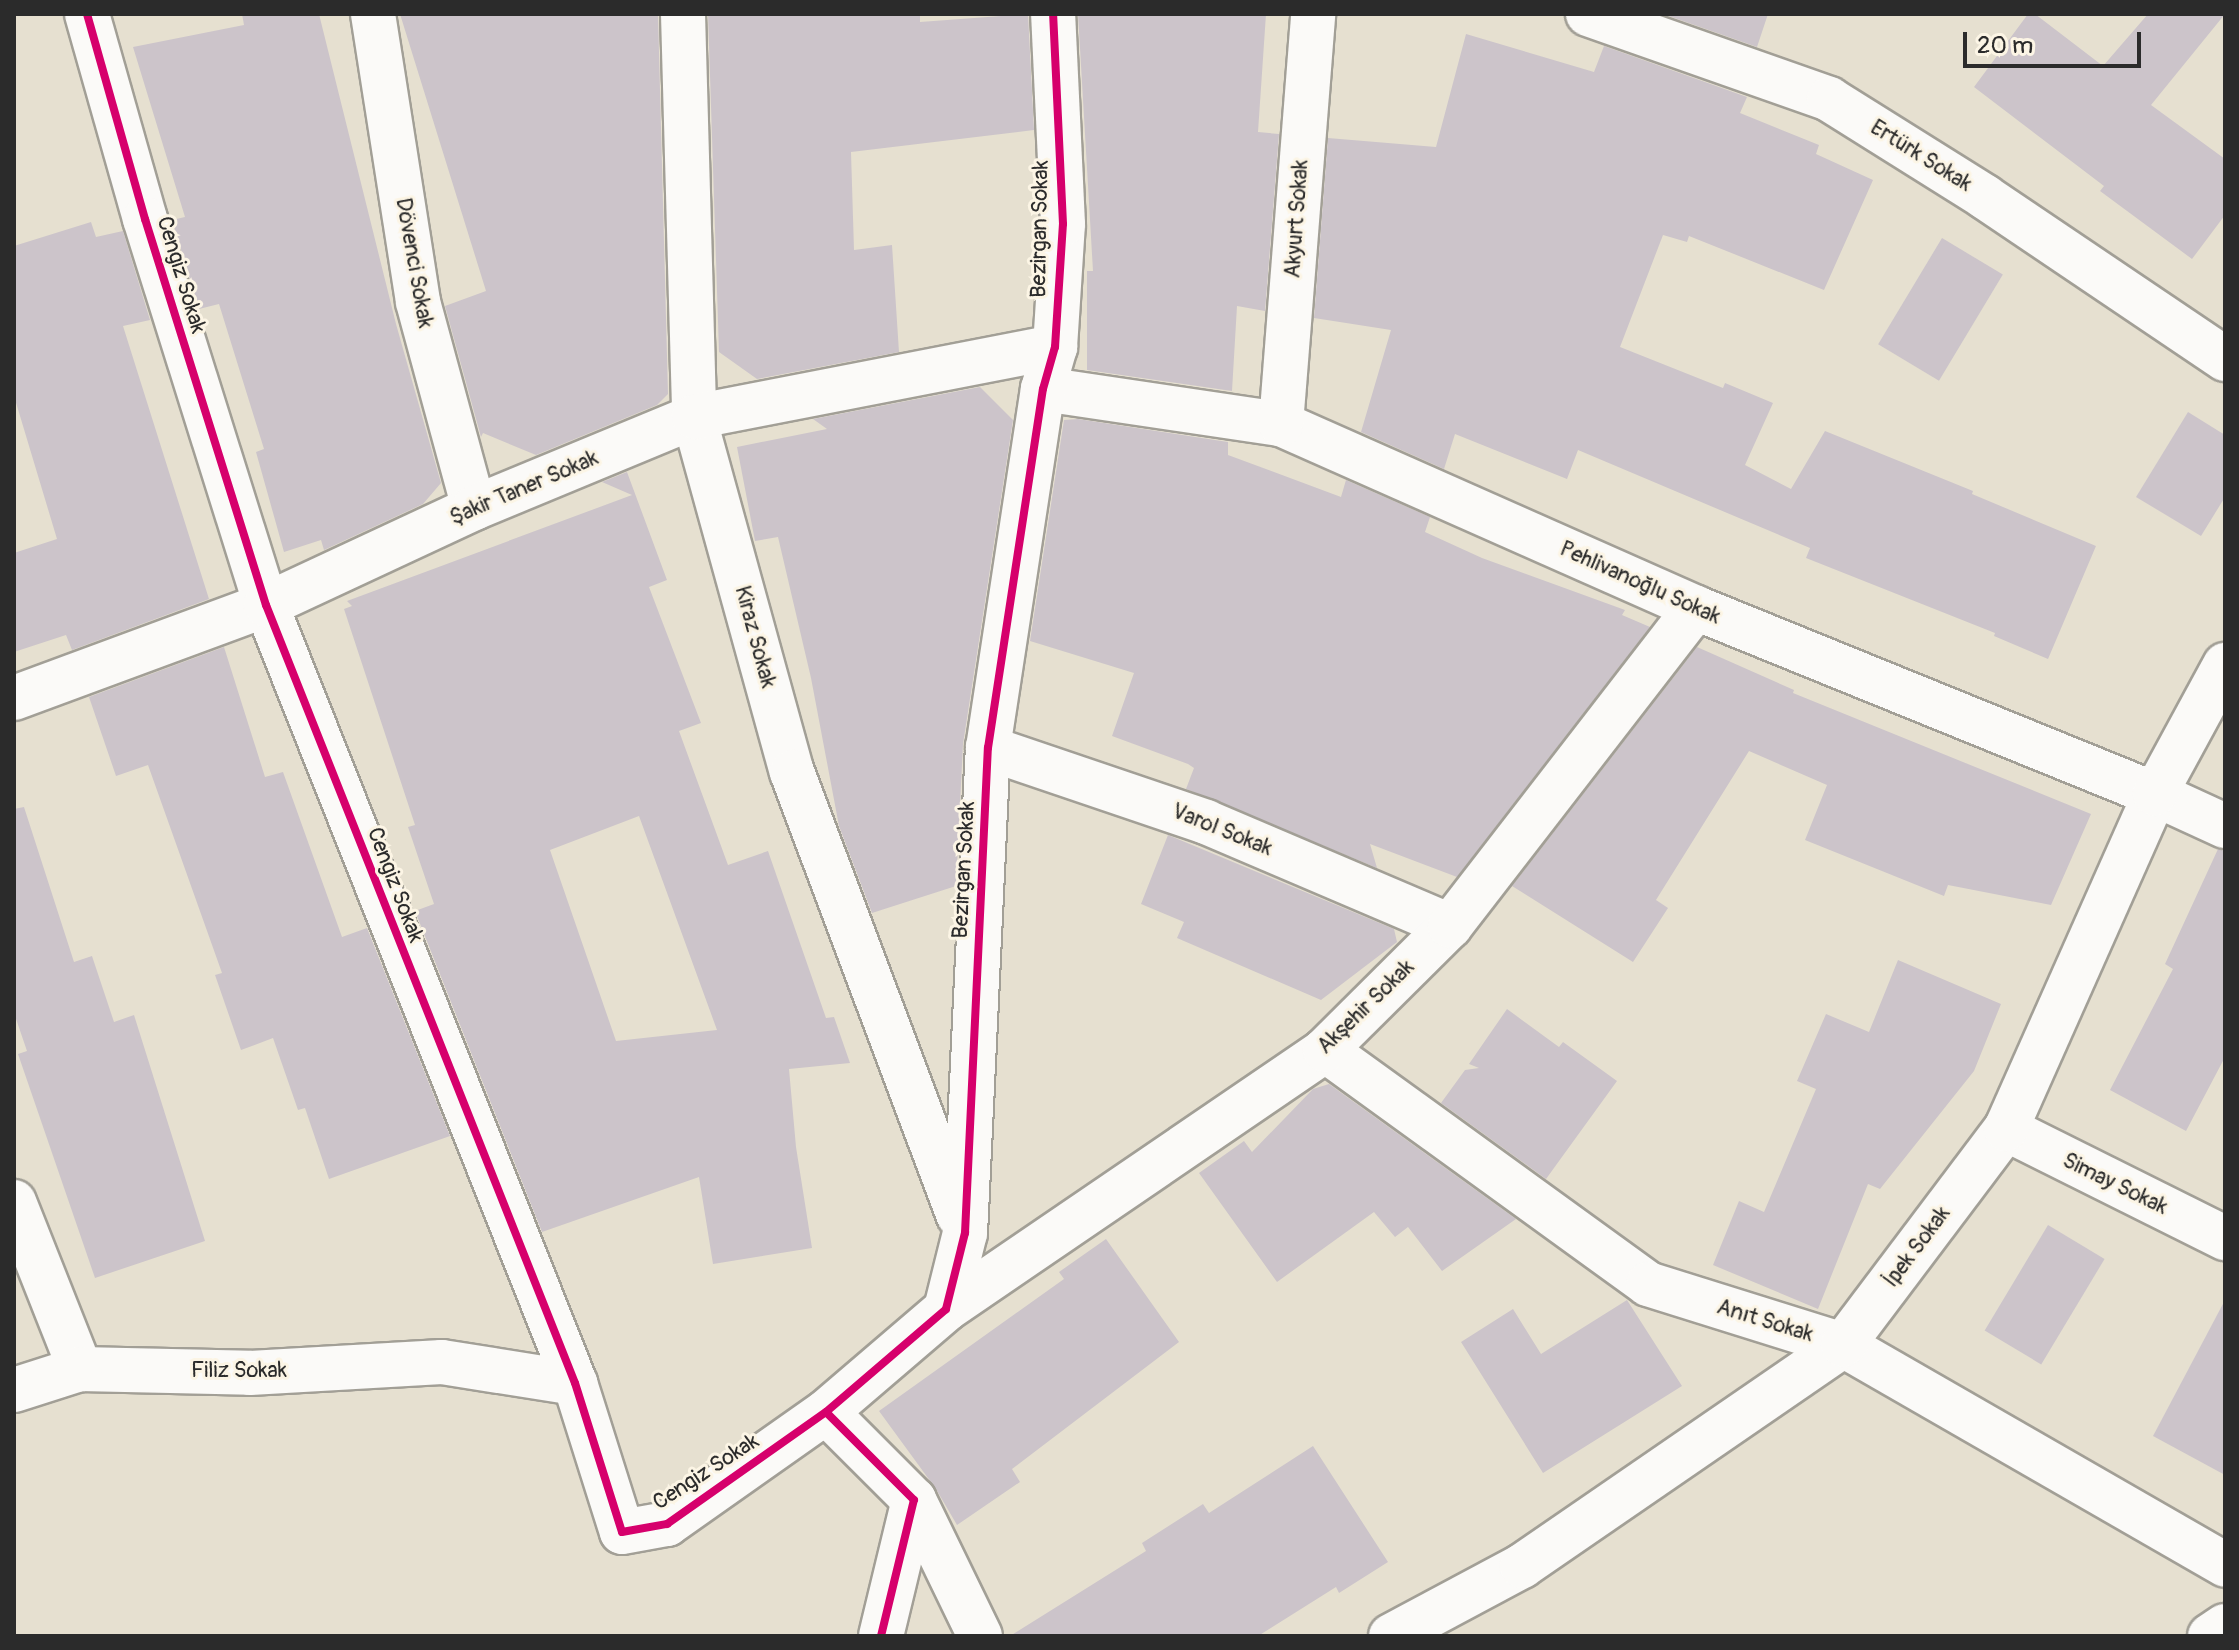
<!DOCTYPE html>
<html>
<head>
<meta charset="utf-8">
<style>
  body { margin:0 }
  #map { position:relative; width:2239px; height:1650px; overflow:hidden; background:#e6e0d0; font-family:Pangolin,sans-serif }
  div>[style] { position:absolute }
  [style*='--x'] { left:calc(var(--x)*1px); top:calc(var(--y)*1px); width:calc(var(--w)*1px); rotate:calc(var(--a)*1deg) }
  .building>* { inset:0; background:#ccc4ca; transform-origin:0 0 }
  .roads { filter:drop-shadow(2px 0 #a29f96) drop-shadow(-2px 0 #a29f96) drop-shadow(0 2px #a29f96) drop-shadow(0 -2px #a29f96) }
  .street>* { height:44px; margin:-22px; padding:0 22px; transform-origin:22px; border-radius:22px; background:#fbfaf8 }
  .cycleway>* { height:8px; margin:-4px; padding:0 4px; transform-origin:4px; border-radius:4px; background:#d6006c }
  span { translate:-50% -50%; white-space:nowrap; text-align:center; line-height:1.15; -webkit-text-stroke:6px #fcf5e5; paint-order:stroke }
  .street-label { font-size:22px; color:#2b2b2b }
  .frame { position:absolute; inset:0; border:16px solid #2b2b2b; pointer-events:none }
  .scale { position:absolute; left:1963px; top:32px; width:178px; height:36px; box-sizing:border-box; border:4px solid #2b2b2b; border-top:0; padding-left:10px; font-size:24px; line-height:28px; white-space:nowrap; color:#2b2b2b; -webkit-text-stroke:6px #fcf5e5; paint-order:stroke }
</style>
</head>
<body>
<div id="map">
  <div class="building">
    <i style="clip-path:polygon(242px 14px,319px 14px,396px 324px,441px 483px,423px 504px,324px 550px,321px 540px,284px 552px,256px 452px,264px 449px,219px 304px,199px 309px,172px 220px,185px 217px,133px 47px,244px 25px)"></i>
    <i style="clip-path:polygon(400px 14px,658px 14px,668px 394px,657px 405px,536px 455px,483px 433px,481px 437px,445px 306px,486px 291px)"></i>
    <i style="clip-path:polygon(708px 14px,920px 14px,920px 22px,1028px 14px,1034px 130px,851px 152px,854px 250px,892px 245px,899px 352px,757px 379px,719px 352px)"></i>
    <i style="clip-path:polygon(1078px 14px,1266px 14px,1258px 132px,1279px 134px,1265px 311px,1237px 306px,1232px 391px,1087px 370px,1087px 271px,1093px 271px)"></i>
    <i style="clip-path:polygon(1663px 14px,1768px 14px,1757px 47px)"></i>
    <i style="clip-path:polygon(2028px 14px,2035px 14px,2103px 66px,2148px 14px,2225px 14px,2151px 105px,2225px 159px,2225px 215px,2192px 259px,2100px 191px,2104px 186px,1974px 87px)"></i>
    <i style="clip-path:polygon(1466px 34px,1594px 72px,1604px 46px,1747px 97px,1740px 113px,1819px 145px,1816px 154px,1873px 180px,1824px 290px,1689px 236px,1687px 242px,1663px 235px,1620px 347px,1723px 388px,1725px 383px,1773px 403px,1745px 465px,1791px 489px,1825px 431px,1973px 491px,1972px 494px,2096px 546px,2048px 659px,1994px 636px,1995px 633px,1806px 558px,1810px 548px,1578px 450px,1567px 479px,1455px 434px,1444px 469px,1361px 432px,1391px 330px,1314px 318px,1328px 138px,1436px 147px)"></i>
    <i style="clip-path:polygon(91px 222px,96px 237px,123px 231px,150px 320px,123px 326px,209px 599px,72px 650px,66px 635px,14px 652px,14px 553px,57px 539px,14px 396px,14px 246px)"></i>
    <i style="left:1942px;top:238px;width:71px;height:124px;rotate:31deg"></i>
    <i style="clip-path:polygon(980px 387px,1013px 420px,963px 744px,956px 886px,872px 913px,839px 826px,811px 678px,778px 537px,755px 541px,737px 447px,827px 429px,813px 419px)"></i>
    <i style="clip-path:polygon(2188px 412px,2225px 435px,2225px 497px,2201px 536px,2136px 497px)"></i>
    <i style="clip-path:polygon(1078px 419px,1228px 442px,1228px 455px,1341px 497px,1346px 480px,1430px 517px,1425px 532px,1482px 558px,1625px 610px,1622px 615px,1650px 627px,1457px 877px,1370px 844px,1377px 868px,1186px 789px,1194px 768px,1188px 764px,1112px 736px,1134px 673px,1030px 641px,1064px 420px)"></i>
    <i style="clip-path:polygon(evenodd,627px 472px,667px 580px,649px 587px,701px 723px,679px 731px,728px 865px,768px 851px,826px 1018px,834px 1017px,850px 1063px,789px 1069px,796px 1147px,812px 1248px,713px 1264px,699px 1177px,542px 1232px,415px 911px,434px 904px,408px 827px,415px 825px,344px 609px,352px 606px,347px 601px,632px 495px,602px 482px,627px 472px,639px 816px,717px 1030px,616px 1041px,550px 850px,639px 816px)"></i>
    <i style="clip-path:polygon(224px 647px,265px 777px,283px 772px,342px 937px,367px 928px,450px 1136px,329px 1179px,305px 1108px,298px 1110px,273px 1038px,241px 1050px,215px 975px,222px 973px,148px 765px,116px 776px,89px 697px)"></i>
    <i style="clip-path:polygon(1697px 647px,1794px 690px,1793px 693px,2091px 814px,2051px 905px,1948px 885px,1944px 896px,1805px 840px,1827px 785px,1749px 751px,1656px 900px,1668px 908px,1633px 962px,1512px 886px)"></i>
    <i style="clip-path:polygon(24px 807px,74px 962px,92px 956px,114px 1022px,134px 1015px,205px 1241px,95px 1278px,18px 1054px,27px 1051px,14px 1013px,14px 809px)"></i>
    <i style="clip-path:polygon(1168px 835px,1394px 929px,1397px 942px,1321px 1000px,1177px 938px,1184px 922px,1141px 904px)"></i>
    <i style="clip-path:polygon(2218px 849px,2225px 851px,2225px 1057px,2186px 1131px,2110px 1090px,2173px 969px,2165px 964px)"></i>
    <i style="clip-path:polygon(1898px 960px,2001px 1004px,1974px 1071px,1880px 1189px,1868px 1184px,1818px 1309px,1713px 1265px,1739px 1201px,1764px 1212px,1816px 1089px,1797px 1081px,1826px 1014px,1869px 1032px)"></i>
    <i style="clip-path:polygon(1507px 1009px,1559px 1047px,1563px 1042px,1617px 1081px,1546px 1179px,1441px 1103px,1465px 1070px,1479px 1068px,1469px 1064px)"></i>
    <i style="clip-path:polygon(1329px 1084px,1516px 1219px,1442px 1271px,1408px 1227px,1395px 1237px,1374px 1212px,1277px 1282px,1199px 1173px,1244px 1141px,1252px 1152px,1313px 1089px)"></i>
    <i style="left:2048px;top:1225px;width:66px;height:123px;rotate:31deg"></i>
    <i style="clip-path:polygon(1106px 1239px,1179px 1342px,1012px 1469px,1020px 1482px,957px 1525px,936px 1489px,879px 1411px,1064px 1279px,1059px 1272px)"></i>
    <i style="clip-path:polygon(1627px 1300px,1682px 1386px,1543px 1473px,1461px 1342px,1513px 1309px,1541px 1354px)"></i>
    <i style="clip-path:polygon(2225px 1300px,2225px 1475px,2153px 1436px)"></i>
    <i style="clip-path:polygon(1313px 1446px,1388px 1562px,1339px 1593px,1336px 1587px,1258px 1636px,1010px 1636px,1146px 1551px,1142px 1543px,1203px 1504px,1209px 1513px)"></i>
  </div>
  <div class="roads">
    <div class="street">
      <i style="--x:87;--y:14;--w:213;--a:74.2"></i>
      <i style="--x:145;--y:219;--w:405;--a:72.6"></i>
      <i style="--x:266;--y:605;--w:837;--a:68.34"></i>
      <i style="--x:575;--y:1383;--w:156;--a:72.5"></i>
      <i style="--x:622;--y:1532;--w:46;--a:-10.1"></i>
      <i style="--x:667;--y:1524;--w:194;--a:-35.2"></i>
      <i style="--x:373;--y:14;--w:291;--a:81.1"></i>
      <i style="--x:418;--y:302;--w:213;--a:74.8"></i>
      <i style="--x:683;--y:14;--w:403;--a:88.4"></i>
      <i style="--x:694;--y:417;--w:368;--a:74.6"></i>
      <i style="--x:792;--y:772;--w:474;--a:69.4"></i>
      <i style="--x:1588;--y:14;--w:256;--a:19.4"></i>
      <i style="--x:1829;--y:99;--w:184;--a:32.1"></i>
      <i style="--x:1985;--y:197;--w:290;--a:34"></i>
      <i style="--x:1043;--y:389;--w:241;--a:8.4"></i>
      <i style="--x:1281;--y:424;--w:454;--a:23.9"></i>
      <i style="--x:1696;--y:608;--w:495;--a:22.1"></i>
      <i style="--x:2155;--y:794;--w:77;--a:24.6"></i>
      <i style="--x:1281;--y:424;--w:411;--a:-85.5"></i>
      <i style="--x:14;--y:698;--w:269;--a:-20.3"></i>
      <i style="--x:266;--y:605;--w:230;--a:-25"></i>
      <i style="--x:474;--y:508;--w:238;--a:-22.5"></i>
      <i style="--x:694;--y:417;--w:368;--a:-11"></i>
      <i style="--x:988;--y:748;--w:230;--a:18.7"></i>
      <i style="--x:1206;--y:822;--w:265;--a:23.1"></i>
      <i style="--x:1325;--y:1050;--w:399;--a:35.9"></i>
      <i style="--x:1648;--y:1284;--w:204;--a:17.4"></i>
      <i style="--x:1843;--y:1345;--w:441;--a:29.9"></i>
      <i style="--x:2006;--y:1129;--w:245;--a:26.5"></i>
      <i style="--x:14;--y:1202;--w:180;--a:68.4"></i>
      <i style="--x:80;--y:1369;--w:170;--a:1.3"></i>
      <i style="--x:250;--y:1373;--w:192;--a:-3.3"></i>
      <i style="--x:442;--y:1362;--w:135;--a:9"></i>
      <i style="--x:946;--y:1309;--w:459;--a:-34.3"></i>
      <i style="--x:1325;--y:1050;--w:176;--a:-44.8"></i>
      <i style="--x:1450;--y:926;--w:402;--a:-52.3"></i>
      <i style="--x:14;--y:1390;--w:69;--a:-17.7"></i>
      <i style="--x:914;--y:1500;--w:151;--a:64.1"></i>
      <i style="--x:881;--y:1636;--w:140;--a:-76.4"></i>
      <i style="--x:914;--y:1500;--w:124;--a:-135"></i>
      <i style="--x:826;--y:1412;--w:158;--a:-40.6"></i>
      <i style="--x:946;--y:1309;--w:78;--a:-76"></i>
      <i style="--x:965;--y:1233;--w:486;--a:-87.3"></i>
      <i style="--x:988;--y:748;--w:363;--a:-81.3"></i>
      <i style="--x:1043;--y:389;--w:44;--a:-74.1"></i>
      <i style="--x:1055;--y:347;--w:123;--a:-86.3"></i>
      <i style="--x:1063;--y:224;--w:210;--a:-92.7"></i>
      <i style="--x:1391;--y:1636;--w:149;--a:-28.1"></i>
      <i style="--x:1522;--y:1566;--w:390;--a:-34.5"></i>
      <i style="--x:1843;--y:1345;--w:271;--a:-53"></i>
      <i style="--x:2006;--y:1129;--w:367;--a:-66"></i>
      <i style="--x:2155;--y:794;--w:147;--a:-61.5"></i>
      <i style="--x:2210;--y:1636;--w:18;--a:-34"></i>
    </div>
  </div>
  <div class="cycleway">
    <i style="--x:87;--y:14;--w:213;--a:74.2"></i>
    <i style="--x:145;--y:219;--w:405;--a:72.6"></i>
    <i style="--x:266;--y:605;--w:837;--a:68.34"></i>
    <i style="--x:575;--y:1383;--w:156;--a:72.5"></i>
    <i style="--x:622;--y:1532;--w:46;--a:-10.1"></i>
    <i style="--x:667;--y:1524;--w:194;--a:-35.2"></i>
    <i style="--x:881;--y:1636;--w:140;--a:-76.4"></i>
    <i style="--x:914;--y:1500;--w:124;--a:-135"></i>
    <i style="--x:826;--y:1412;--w:158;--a:-40.6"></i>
    <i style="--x:946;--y:1309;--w:78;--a:-76"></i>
    <i style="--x:965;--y:1233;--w:486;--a:-87.3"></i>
    <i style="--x:988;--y:748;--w:363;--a:-81.3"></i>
    <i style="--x:1043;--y:389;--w:44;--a:-74.1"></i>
    <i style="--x:1055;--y:347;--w:123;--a:-86.3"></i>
    <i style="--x:1063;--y:224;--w:210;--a:-92.7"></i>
  </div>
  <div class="street-label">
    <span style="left:1921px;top:156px;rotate:32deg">Ertürk Sokak</span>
    <span style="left:1297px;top:219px;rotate:-86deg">Akyurt Sokak</span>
    <span style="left:1040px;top:229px;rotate:-89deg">Bezirgan Sokak</span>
    <span style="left:414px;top:263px;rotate:80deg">Dövenci Sokak</span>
    <span style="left:181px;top:275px;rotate:73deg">Cengiz Sokak</span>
    <span style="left:524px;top:488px;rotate:-23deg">Şakir Taner Sokak</span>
    <span style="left:1640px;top:583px;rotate:24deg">Pehlivanoğlu Sokak</span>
    <span style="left:755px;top:637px;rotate:75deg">Kiraz Sokak</span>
    <span style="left:1222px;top:830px;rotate:22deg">Varol Sokak</span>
    <span style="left:964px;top:870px;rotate:-87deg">Bezirgan Sokak</span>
    <span style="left:395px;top:885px;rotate:69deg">Cengiz Sokak</span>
    <span style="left:1366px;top:1007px;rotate:-44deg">Akşehir Sokak</span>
    <span style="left:2115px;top:1184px;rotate:26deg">Simay Sokak</span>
    <span style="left:1917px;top:1247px;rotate:-53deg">İpek Sokak</span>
    <span style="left:1765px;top:1321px;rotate:17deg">Anıt Sokak</span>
    <span style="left:239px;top:1371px">Filiz Sokak</span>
    <span style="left:706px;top:1472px;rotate:-33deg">Cengiz Sokak</span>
  </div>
  <div class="frame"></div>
  <div class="scale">20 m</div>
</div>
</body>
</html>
